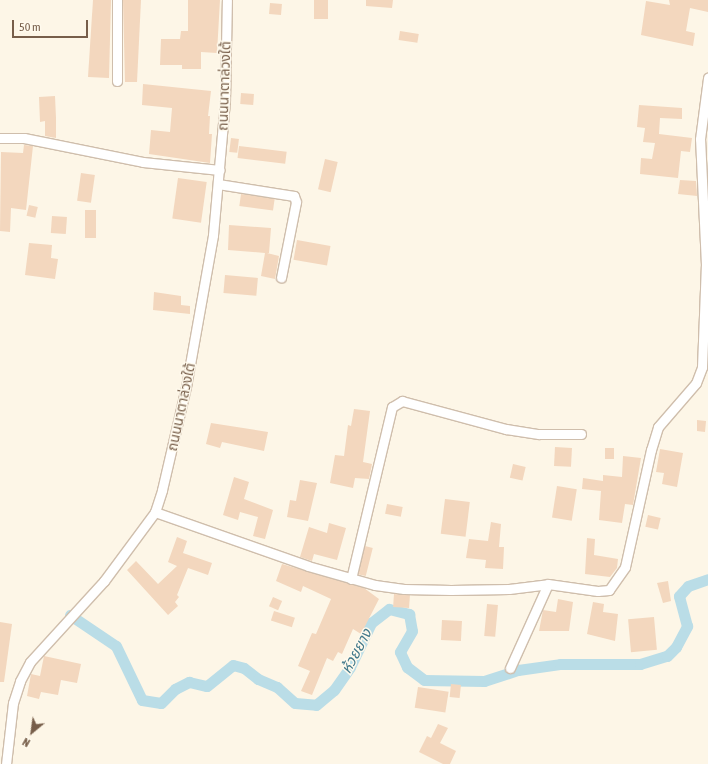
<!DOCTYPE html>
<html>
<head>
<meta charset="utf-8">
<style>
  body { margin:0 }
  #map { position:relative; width:708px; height:764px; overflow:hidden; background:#fdf6e7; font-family:"Asap Condensed","Noto Sans Thai",sans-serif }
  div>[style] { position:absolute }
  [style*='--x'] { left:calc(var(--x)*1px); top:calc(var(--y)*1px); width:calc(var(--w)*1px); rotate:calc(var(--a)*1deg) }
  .canal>* { height:11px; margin:-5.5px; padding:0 5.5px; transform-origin:5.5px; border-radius:5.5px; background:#badde7 }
  .building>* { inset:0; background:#f3d7be; transform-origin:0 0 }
  .roads { filter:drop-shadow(1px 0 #cfbeac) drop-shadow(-1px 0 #cfbeac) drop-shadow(0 1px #cfbeac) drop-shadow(0 -1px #cfbeac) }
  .street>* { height:9px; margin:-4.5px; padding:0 4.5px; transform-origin:4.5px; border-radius:4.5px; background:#fff }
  span { translate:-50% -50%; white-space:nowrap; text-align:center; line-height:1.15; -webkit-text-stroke:3px #fffaed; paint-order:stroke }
  .street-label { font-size:14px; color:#775e4a }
  .water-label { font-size:15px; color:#43798b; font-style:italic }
  .north { position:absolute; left:12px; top:712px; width:40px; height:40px; -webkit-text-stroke:3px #fffaed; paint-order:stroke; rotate:209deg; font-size:11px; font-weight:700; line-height:16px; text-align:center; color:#775e4a }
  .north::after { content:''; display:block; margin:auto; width:14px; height:18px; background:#775e4a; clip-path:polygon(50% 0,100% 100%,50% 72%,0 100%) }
  .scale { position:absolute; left:12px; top:20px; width:76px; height:18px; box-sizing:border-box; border:2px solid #775e4a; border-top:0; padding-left:5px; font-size:12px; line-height:14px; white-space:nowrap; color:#775e4a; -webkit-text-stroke:3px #fffaed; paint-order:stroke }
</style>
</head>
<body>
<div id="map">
  <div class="canal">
    <i style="--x:70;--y:615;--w:55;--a:34"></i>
    <i style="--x:116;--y:646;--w:60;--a:64.3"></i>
    <i style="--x:142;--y:700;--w:19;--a:9"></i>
    <i style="--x:161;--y:703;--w:20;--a:-45"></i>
    <i style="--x:175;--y:689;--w:16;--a:-27"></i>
    <i style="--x:189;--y:682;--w:18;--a:13"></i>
    <i style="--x:207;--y:686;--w:33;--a:-39"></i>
    <i style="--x:233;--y:665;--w:11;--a:15"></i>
    <i style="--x:244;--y:668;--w:18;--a:38"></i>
    <i style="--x:258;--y:679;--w:21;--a:23"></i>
    <i style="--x:277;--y:687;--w:24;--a:42"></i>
    <i style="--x:295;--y:703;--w:21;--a:5"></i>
    <i style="--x:316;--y:705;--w:23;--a:-40"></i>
    <i style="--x:334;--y:690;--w:28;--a:-55"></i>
    <i style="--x:350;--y:667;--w:49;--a:-64.5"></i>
    <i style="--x:371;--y:623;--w:23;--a:-38"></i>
    <i style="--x:389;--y:609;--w:21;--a:14"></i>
    <i style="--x:409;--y:614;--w:17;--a:80"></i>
    <i style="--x:412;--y:631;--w:24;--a:120"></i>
    <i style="--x:400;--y:652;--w:17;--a:65"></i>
    <i style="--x:407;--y:667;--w:21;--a:37"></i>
    <i style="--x:424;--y:680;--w:60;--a:1"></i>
    <i style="--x:484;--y:681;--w:36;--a:-18"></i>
    <i style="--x:518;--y:670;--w:42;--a:-8.1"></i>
    <i style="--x:560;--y:664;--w:80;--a:0"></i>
    <i style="--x:640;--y:664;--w:28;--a:-17"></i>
    <i style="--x:667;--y:656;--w:13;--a:-45"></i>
    <i style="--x:676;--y:647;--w:24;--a:-62"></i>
    <i style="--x:687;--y:626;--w:31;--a:-105"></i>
    <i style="--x:679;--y:596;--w:13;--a:-48"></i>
    <i style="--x:688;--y:586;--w:21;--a:-19"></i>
  </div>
  <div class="building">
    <i style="clip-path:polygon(93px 0,111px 0,109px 78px,88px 77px)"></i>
    <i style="clip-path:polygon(123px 0,141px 0,137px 82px,125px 82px)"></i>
    <i style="clip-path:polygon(188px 0,220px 0,217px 53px,201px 52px,201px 69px,182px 69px,182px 65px,160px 65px,161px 39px,180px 39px,181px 31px,188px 31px)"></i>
    <i style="left:314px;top:0;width:14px;height:19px"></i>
    <i style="clip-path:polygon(366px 0,393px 0,392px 8px,366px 6px)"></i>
    <i style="clip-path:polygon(669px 0,708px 0,708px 12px,690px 8px,686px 31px,695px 33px,693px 46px,641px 35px,646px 1px,670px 5px)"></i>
    <i style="left:270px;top:3px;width:12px;height:11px;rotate:5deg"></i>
    <i style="left:400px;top:31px;width:19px;height:9px;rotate:9deg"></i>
    <i style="clip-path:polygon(143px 84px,211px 91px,208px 116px,210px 116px,209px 134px,212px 134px,210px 163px,149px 154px,151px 130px,170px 132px,172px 108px,142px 105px)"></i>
    <i style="left:241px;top:93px;width:13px;height:11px;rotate:4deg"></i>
    <i style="clip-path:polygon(55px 96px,56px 118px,56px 138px,45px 136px,45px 121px,40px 122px,39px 97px)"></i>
    <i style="clip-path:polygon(639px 105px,682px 108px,682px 119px,660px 118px,659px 134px,692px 138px,690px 152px,681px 151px,678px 178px,640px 174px,641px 158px,652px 159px,655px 143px,643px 142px,645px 128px,637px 127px)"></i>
    <i style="left:231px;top:138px;width:8px;height:14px;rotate:7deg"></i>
    <i style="clip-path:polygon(24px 145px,33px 146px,26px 210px,11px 208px,10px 232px,0 231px,1px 152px,23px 153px)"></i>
    <i style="left:239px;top:146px;width:48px;height:12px;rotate:7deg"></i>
    <i style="left:325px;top:159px;width:13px;height:31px;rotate:13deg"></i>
    <i style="left:81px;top:173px;width:14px;height:28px;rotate:8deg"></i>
    <i style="left:178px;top:178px;width:29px;height:41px;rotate:8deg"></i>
    <i style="clip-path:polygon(680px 180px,696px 181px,697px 196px,678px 194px)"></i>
    <i style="left:241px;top:194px;width:34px;height:12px;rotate:8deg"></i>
    <i style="left:29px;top:205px;width:9px;height:11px;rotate:13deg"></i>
    <i style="left:85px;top:210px;width:11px;height:28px"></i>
    <i style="left:52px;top:216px;width:15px;height:17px;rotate:4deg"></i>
    <i style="clip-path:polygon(229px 225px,271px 228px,269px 253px,267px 253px,279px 256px,275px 279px,261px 276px,265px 253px,228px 250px)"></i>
    <i style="left:297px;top:240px;width:34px;height:20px;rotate:10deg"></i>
    <i style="clip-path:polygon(29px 243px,52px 245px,51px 258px,58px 259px,55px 279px,25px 275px)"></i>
    <i style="left:225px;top:275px;width:33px;height:18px;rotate:5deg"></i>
    <i style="clip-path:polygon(154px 292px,181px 296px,181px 305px,190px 306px,190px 314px,153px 310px)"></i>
    <i style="clip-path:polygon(354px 409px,370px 411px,363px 462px,372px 464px,369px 479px,355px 478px,353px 488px,330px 483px,335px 455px,344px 456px,348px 425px,351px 426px)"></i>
    <i style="clip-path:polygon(697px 420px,706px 421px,705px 432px,697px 431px)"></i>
    <i style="clip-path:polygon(211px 423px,268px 432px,264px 451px,222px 442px,220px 448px,206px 444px)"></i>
    <i style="left:555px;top:447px;width:17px;height:19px;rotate:3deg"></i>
    <i style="left:605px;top:448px;width:9px;height:11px"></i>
    <i style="clip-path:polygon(660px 449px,683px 453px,677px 487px,662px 484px,664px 473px,656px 472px)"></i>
    <i style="clip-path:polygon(623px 456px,641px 458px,633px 505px,625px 504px,622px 523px,599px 520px,601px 491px,582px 489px,583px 478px,603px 481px,603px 475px,622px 477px)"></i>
    <i style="left:513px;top:464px;width:13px;height:14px;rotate:13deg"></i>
    <i style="clip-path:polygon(234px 477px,249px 482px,244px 499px,273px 510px,265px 539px,253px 536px,258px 517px,240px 512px,238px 520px,223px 515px)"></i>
    <i style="clip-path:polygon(300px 480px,317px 483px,308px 521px,287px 517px,290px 500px,296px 501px)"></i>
    <i style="left:557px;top:486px;width:20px;height:32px;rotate:9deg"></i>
    <i style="left:445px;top:499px;width:25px;height:35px;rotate:7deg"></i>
    <i style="left:387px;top:504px;width:16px;height:10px;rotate:11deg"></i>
    <i style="left:648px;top:515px;width:13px;height:12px;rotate:13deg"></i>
    <i style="clip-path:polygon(491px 522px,501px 524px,499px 547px,504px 547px,503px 569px,485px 568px,486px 560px,466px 558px,469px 539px,488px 541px)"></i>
    <i style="clip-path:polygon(329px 523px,346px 528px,337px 560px,314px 554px,312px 561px,300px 557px,309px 527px,327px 533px)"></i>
    <i style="clip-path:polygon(177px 537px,187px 541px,183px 553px,212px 563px,208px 575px,188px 568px,177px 595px,179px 597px,175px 602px,178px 606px,168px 615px,127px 570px,136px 561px,158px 584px,177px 566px,168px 562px)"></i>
    <i style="clip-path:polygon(587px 538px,595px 539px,594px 555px,618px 559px,617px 568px,610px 577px,585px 574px)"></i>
    <i style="left:365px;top:546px;width:8px;height:29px;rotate:14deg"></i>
    <i style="clip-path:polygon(282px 564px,364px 588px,379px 599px,361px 634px,353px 629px,342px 654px,338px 652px,333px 661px,327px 658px,312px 695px,301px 691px,310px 671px,298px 666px,312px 633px,316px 634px,331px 599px,303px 586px,301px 592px,276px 581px)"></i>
    <i style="clip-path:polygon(668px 581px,671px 601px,663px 603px,657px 583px)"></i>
    <i style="left:394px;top:594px;width:16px;height:13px;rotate:4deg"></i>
    <i style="left:273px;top:597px;width:10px;height:10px;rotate:24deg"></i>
    <i style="clip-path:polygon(558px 599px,573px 602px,569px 631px,539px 631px,543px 610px,556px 612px)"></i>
    <i style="clip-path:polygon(593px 602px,604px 604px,603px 612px,618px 614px,615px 641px,587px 634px)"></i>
    <i style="left:487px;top:604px;width:11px;height:32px;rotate:5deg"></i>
    <i style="left:274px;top:611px;width:22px;height:10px;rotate:18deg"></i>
    <i style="left:654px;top:617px;width:33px;height:26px;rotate:85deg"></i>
    <i style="left:442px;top:620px;width:20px;height:20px;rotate:3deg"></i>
    <i style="clip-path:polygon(0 622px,12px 624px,4px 682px,0 682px)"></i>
    <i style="clip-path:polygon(44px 656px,81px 664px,77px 683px,61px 680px,58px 695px,41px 692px,39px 699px,27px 696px,31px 674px,40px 676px)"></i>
    <i style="left:451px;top:684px;width:10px;height:13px;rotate:6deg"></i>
    <i style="left:418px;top:687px;width:31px;height:21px;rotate:9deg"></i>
    <i style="clip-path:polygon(438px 724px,448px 728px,440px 743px,456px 751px,450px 764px,443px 764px,419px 752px,427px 736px,431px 738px)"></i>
  </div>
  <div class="roads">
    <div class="street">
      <i style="--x:117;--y:81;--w:81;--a:-90"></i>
      <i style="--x:0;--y:138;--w:24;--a:0"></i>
      <i style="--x:24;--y:138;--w:121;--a:11.4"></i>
      <i style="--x:143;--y:162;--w:77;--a:5.9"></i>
      <i style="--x:218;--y:184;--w:77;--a:9"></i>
      <i style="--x:294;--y:196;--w:6;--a:72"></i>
      <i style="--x:296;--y:202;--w:77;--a:101.2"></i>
      <i style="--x:155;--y:512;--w:162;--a:19.4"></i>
      <i style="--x:308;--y:566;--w:70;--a:15.8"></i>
      <i style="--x:375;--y:585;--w:29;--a:8"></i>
      <i style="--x:404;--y:589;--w:47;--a:1.2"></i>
      <i style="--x:451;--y:590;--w:58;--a:-1"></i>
      <i style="--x:509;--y:589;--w:39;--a:-7"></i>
      <i style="--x:548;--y:584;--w:50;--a:8"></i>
      <i style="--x:598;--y:591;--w:11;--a:-5"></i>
      <i style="--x:609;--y:590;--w:28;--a:-55"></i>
      <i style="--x:625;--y:567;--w:120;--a:-77.5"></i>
      <i style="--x:651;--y:450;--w:24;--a:-73"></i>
      <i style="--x:658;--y:427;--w:58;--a:-49.2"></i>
      <i style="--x:696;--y:383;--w:17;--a:-69"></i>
      <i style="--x:702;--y:367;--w:102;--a:-87.8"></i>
      <i style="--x:706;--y:265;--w:126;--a:-92.7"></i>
      <i style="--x:700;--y:139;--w:62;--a:-82.5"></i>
      <i style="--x:351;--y:579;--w:177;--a:-76.6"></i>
      <i style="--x:392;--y:407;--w:12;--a:-31"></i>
      <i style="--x:402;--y:401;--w:108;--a:15.1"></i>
      <i style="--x:506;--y:429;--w:33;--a:9"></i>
      <i style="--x:539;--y:434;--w:42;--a:0"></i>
      <i style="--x:510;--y:668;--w:92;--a:-65.7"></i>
      <i style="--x:6;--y:764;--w:61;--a:-83.5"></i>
      <i style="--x:13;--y:703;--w:23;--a:-72"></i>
      <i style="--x:20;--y:681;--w:21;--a:-62"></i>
      <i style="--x:30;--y:662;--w:110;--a:-47.6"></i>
      <i style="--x:104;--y:581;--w:86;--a:-53.5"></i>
      <i style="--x:155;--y:512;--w:23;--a:-72"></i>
      <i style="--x:162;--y:490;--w:106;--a:-76.9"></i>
      <i style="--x:186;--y:387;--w:154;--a:-79.9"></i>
      <i style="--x:213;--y:235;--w:136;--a:-84.9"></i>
      <i style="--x:225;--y:100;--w:100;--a:-88.9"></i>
    </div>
  </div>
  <div class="street-label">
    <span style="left:224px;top:86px;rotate:-88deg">ถนนนาตาล่วงใต้</span>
    <span style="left:181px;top:407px;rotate:-78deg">ถนนนาตาล่วงใต้</span>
  </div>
  <div class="water-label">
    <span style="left:356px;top:651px;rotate:-62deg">ห้วยยาง</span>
  </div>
  <div class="north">N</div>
  <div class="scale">50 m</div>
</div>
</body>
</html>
